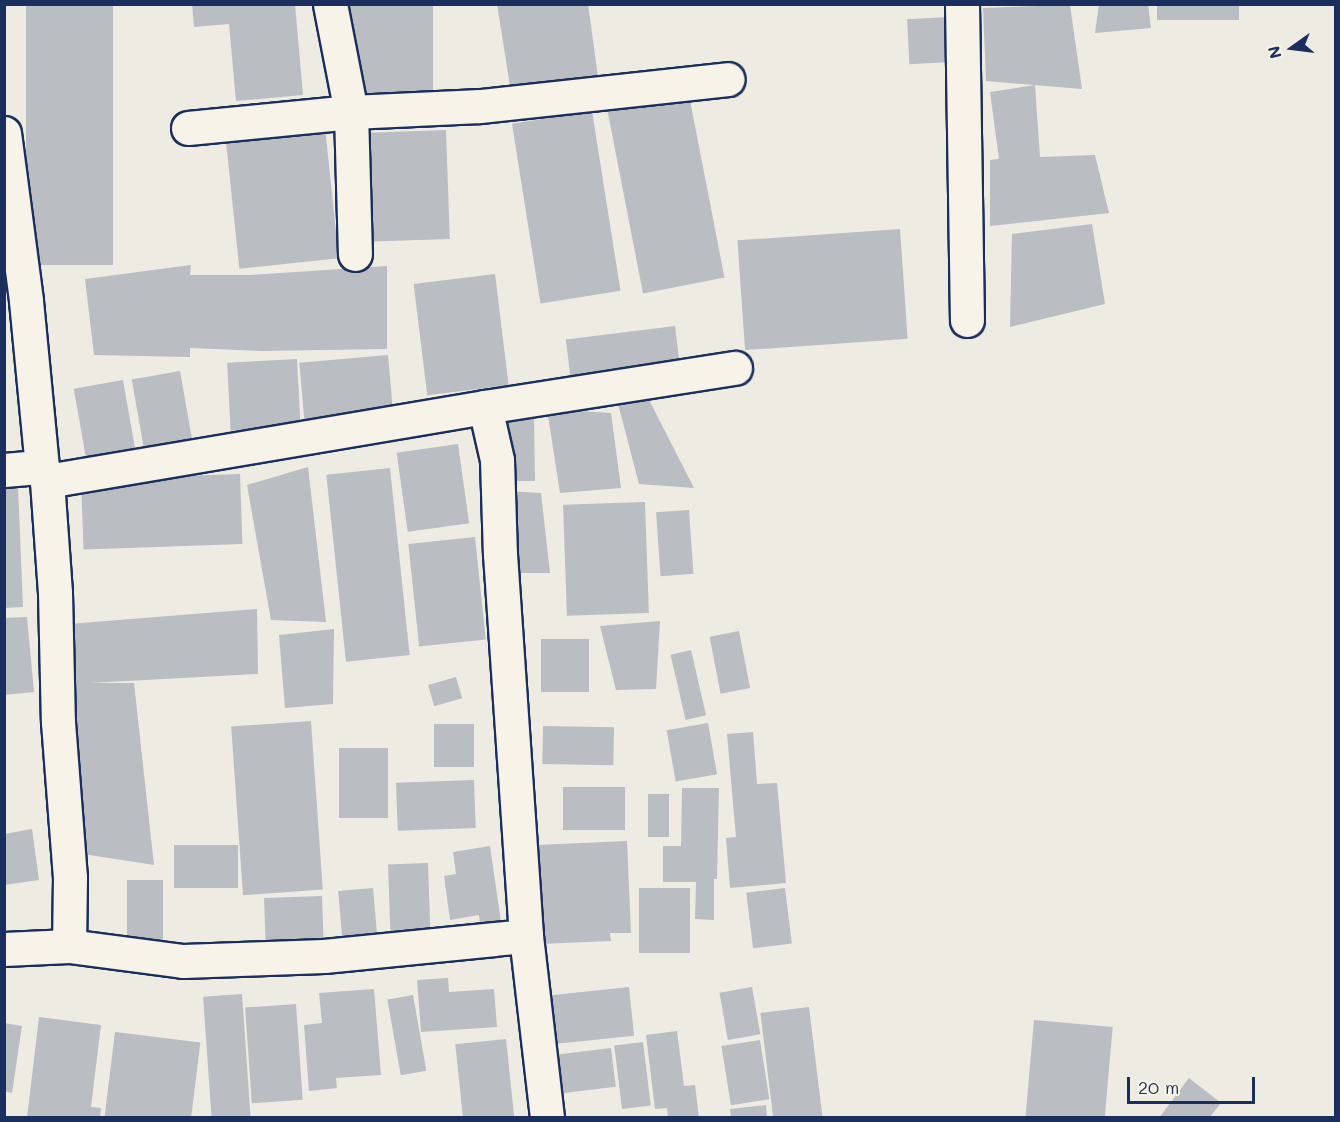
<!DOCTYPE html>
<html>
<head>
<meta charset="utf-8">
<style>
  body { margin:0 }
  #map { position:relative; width:1340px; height:1122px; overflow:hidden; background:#eeebe2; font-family:Mali,sans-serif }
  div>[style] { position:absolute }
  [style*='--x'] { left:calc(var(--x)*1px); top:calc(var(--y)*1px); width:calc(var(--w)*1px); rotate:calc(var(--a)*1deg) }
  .building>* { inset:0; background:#babdc2; transform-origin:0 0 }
  .roads { filter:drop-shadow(2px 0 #1b2f5e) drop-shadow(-2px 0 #1b2f5e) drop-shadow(0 2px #1b2f5e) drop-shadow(0 -2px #1b2f5e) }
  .street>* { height:33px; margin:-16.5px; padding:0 16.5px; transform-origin:16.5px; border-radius:16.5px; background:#f7f3e8 }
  span { translate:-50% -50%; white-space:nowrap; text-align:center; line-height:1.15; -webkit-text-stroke:6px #f7f3e8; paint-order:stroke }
  .frame { position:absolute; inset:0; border:6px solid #1b2f5e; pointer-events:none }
  .north { position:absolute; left:1262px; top:18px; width:60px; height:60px; -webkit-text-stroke:4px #f7f3e8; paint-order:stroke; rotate:256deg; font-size:16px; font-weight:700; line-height:24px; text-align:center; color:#1b2f5e }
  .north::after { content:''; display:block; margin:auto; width:21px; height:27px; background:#1b2f5e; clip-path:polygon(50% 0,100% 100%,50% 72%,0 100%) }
  .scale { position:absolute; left:1127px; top:1077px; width:128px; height:27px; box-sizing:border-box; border:3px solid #1b2f5e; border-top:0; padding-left:8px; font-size:18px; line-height:21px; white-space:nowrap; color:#1b2f5e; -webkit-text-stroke:4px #f7f3e8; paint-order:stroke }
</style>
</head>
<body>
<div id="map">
  <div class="building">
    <i style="left:26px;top:4px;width:87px;height:261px"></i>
    <i style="clip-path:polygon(192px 4px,295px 4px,303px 95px,236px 101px,229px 24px,194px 27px)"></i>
    <i style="left:349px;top:4px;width:84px;height:98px"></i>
    <i style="clip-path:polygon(497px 4px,588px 4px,599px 84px,510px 86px)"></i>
    <i style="clip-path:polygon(1099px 4px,1148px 4px,1151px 28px,1095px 33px)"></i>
    <i style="left:1157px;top:4px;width:82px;height:16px"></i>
    <i style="clip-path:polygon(1070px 5px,1082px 89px,986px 81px,983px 8px)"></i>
    <i style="left:949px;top:17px;width:45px;height:42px;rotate:87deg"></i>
    <i style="clip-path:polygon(1035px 85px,1040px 157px,1095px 155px,1109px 213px,990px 226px,990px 160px,999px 159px,990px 92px)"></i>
    <i style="left:689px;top:95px;width:186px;height:83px;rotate:79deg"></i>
    <i style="left:592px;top:111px;width:182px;height:81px;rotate:81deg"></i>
    <i style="left:325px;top:127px;width:132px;height:100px;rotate:84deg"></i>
    <i style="left:446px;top:130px;width:109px;height:77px;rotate:88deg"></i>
    <i style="clip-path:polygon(1092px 224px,1105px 304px,1010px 327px,1012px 234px)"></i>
    <i style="left:900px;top:229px;width:110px;height:163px;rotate:86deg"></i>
    <i style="clip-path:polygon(191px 265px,190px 275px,250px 275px,387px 266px,387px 349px,262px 351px,190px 348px,190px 357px,94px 355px,85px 279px)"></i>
    <i style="left:495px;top:274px;width:112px;height:82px;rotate:83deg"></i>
    <i style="left:675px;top:326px;width:46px;height:110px;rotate:83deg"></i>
    <i style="left:388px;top:355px;width:62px;height:89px;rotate:85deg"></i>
    <i style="left:297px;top:359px;width:68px;height:70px;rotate:87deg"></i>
    <i style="left:180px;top:371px;width:77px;height:49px;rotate:80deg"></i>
    <i style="left:123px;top:380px;width:74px;height:50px;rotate:80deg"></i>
    <i style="clip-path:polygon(644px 390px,694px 488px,639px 484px,617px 400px)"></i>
    <i style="clip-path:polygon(547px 409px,611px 413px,621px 488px,560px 493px)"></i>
    <i style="clip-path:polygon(534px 415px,535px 481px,510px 481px,502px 425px)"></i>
    <i style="left:458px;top:444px;width:80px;height:62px;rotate:82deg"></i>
    <i style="clip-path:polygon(308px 467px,326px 622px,271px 620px,247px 485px)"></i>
    <i style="left:390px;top:468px;width:188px;height:64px;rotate:84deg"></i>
    <i style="left:240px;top:474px;width:70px;height:159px;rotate:88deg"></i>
    <i style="clip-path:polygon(4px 487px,18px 487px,23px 607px,4px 608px)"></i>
    <i style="clip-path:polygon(506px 491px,541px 493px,550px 573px,519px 573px)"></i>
    <i style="left:645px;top:502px;width:111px;height:82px;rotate:88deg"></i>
    <i style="left:689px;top:510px;width:64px;height:33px;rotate:86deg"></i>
    <i style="left:475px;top:537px;width:103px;height:67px;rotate:84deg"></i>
    <i style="clip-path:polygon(257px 609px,258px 674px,90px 683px,134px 683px,154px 865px,83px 854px,69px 624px)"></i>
    <i style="clip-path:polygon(27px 617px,34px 692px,4px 695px,4px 618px)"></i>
    <i style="clip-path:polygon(660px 621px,656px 689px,616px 690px,600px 626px)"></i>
    <i style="clip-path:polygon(334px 629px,333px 704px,285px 708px,279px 635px)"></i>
    <i style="left:739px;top:631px;width:58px;height:30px;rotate:79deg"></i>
    <i style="left:589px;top:639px;width:53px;height:48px;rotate:90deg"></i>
    <i style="left:691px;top:650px;width:67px;height:21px;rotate:77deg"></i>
    <i style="left:456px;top:677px;width:22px;height:29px;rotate:74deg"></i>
    <i style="left:311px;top:721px;width:169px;height:80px;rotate:86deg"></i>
    <i style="left:708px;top:723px;width:52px;height:42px;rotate:80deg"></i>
    <i style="left:434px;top:724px;width:40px;height:43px"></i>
    <i style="left:543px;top:726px;width:71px;height:38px;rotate:1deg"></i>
    <i style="clip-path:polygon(753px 732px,757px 784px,777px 783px,786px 883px,730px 888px,726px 838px,736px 837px,727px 734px)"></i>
    <i style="left:339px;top:748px;width:49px;height:70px"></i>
    <i style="left:474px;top:780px;width:48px;height:78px;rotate:88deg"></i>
    <i style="left:563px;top:787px;width:62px;height:43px"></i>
    <i style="clip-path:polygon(682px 788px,719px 788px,717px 879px,714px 879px,714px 920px,695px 919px,696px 882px,663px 882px,663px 846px,681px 846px)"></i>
    <i style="left:648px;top:794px;width:21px;height:43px"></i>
    <i style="clip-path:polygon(32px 829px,39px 880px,4px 885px,4px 834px)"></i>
    <i style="clip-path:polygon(627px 841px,631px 933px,610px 933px,611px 941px,540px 944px,536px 845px)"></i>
    <i style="left:238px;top:845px;width:43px;height:64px;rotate:90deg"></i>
    <i style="clip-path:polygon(490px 846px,501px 922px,480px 925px,479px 915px,450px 920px,444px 876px,456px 874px,453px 852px)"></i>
    <i style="left:428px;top:863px;width:70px;height:40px;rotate:88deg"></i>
    <i style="left:127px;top:880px;width:36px;height:61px"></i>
    <i style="left:373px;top:888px;width:45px;height:35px;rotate:85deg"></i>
    <i style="left:639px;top:888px;width:51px;height:65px"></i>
    <i style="left:785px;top:888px;width:56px;height:39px;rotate:83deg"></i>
    <i style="left:322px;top:896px;width:47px;height:58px;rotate:88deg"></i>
    <i style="clip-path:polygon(448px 978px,449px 992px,494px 989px,497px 1027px,421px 1032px,417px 980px)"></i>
    <i style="left:629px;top:987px;width:49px;height:85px;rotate:84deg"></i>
    <i style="left:752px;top:987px;width:48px;height:33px;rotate:80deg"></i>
    <i style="clip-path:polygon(374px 989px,381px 1075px,336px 1078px,337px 1088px,309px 1091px,304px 1025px,322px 1023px,319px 993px)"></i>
    <i style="left:242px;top:994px;width:124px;height:39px;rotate:86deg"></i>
    <i style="left:413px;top:995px;width:77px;height:26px;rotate:80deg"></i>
    <i style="left:296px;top:1004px;width:96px;height:51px;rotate:86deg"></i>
    <i style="left:809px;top:1007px;width:112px;height:49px;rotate:83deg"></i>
    <i style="clip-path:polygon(39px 1017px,101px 1025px,91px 1107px,101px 1108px,100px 1118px,27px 1118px)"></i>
    <i style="left:1034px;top:1020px;width:79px;height:98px;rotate:5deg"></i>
    <i style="clip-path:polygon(4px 1023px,22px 1026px,12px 1093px,4px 1091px)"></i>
    <i style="clip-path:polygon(677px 1031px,684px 1086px,695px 1085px,699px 1118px,668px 1118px,667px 1108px,655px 1109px,646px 1035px)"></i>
    <i style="left:115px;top:1032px;width:86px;height:87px;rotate:7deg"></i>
    <i style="left:506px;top:1039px;width:80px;height:51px;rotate:84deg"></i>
    <i style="left:760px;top:1040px;width:60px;height:39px;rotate:81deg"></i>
    <i style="left:643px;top:1042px;width:64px;height:29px;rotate:83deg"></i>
    <i style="left:611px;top:1048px;width:39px;height:58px;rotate:83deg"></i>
    <i style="clip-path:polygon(1189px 1078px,1221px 1103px,1209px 1118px,1159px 1118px)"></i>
    <i style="clip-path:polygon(766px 1105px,767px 1118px,731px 1118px,730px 1109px)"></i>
  </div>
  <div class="roads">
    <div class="street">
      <i style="--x:330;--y:4;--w:110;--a:79"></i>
      <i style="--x:351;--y:112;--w:142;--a:88.4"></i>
      <i style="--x:962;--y:4;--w:316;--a:89.1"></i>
      <i style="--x:188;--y:128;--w:164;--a:-5.6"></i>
      <i style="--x:351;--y:112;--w:129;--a:-2.7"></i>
      <i style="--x:480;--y:106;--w:249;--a:-6.2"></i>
      <i style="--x:4;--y:133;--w:169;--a:82.5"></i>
      <i style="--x:26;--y:301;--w:167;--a:84.5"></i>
      <i style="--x:42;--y:467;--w:15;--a:70"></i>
      <i style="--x:47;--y:481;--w:112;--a:85.9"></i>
      <i style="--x:55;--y:593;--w:129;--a:88.7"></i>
      <i style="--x:58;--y:722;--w:155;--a:85.6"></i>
      <i style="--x:70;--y:877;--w:69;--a:90.8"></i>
      <i style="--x:485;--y:407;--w:54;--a:77.2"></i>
      <i style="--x:497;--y:460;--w:94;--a:88.2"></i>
      <i style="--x:500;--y:554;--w:383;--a:86.1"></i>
      <i style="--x:4;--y:470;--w:38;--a:-5"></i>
      <i style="--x:47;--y:481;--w:444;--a:-9.6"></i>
      <i style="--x:485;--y:407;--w:253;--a:-8.9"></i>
      <i style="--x:4;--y:949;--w:65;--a:-2.6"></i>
      <i style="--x:69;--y:946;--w:115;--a:7.5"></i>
      <i style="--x:183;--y:961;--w:141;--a:-2"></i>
      <i style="--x:324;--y:956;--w:203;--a:-5.7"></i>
      <i style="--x:526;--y:936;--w:183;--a:83.4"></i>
    </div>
  </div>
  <div class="frame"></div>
  <div class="north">N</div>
  <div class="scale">20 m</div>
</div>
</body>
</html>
